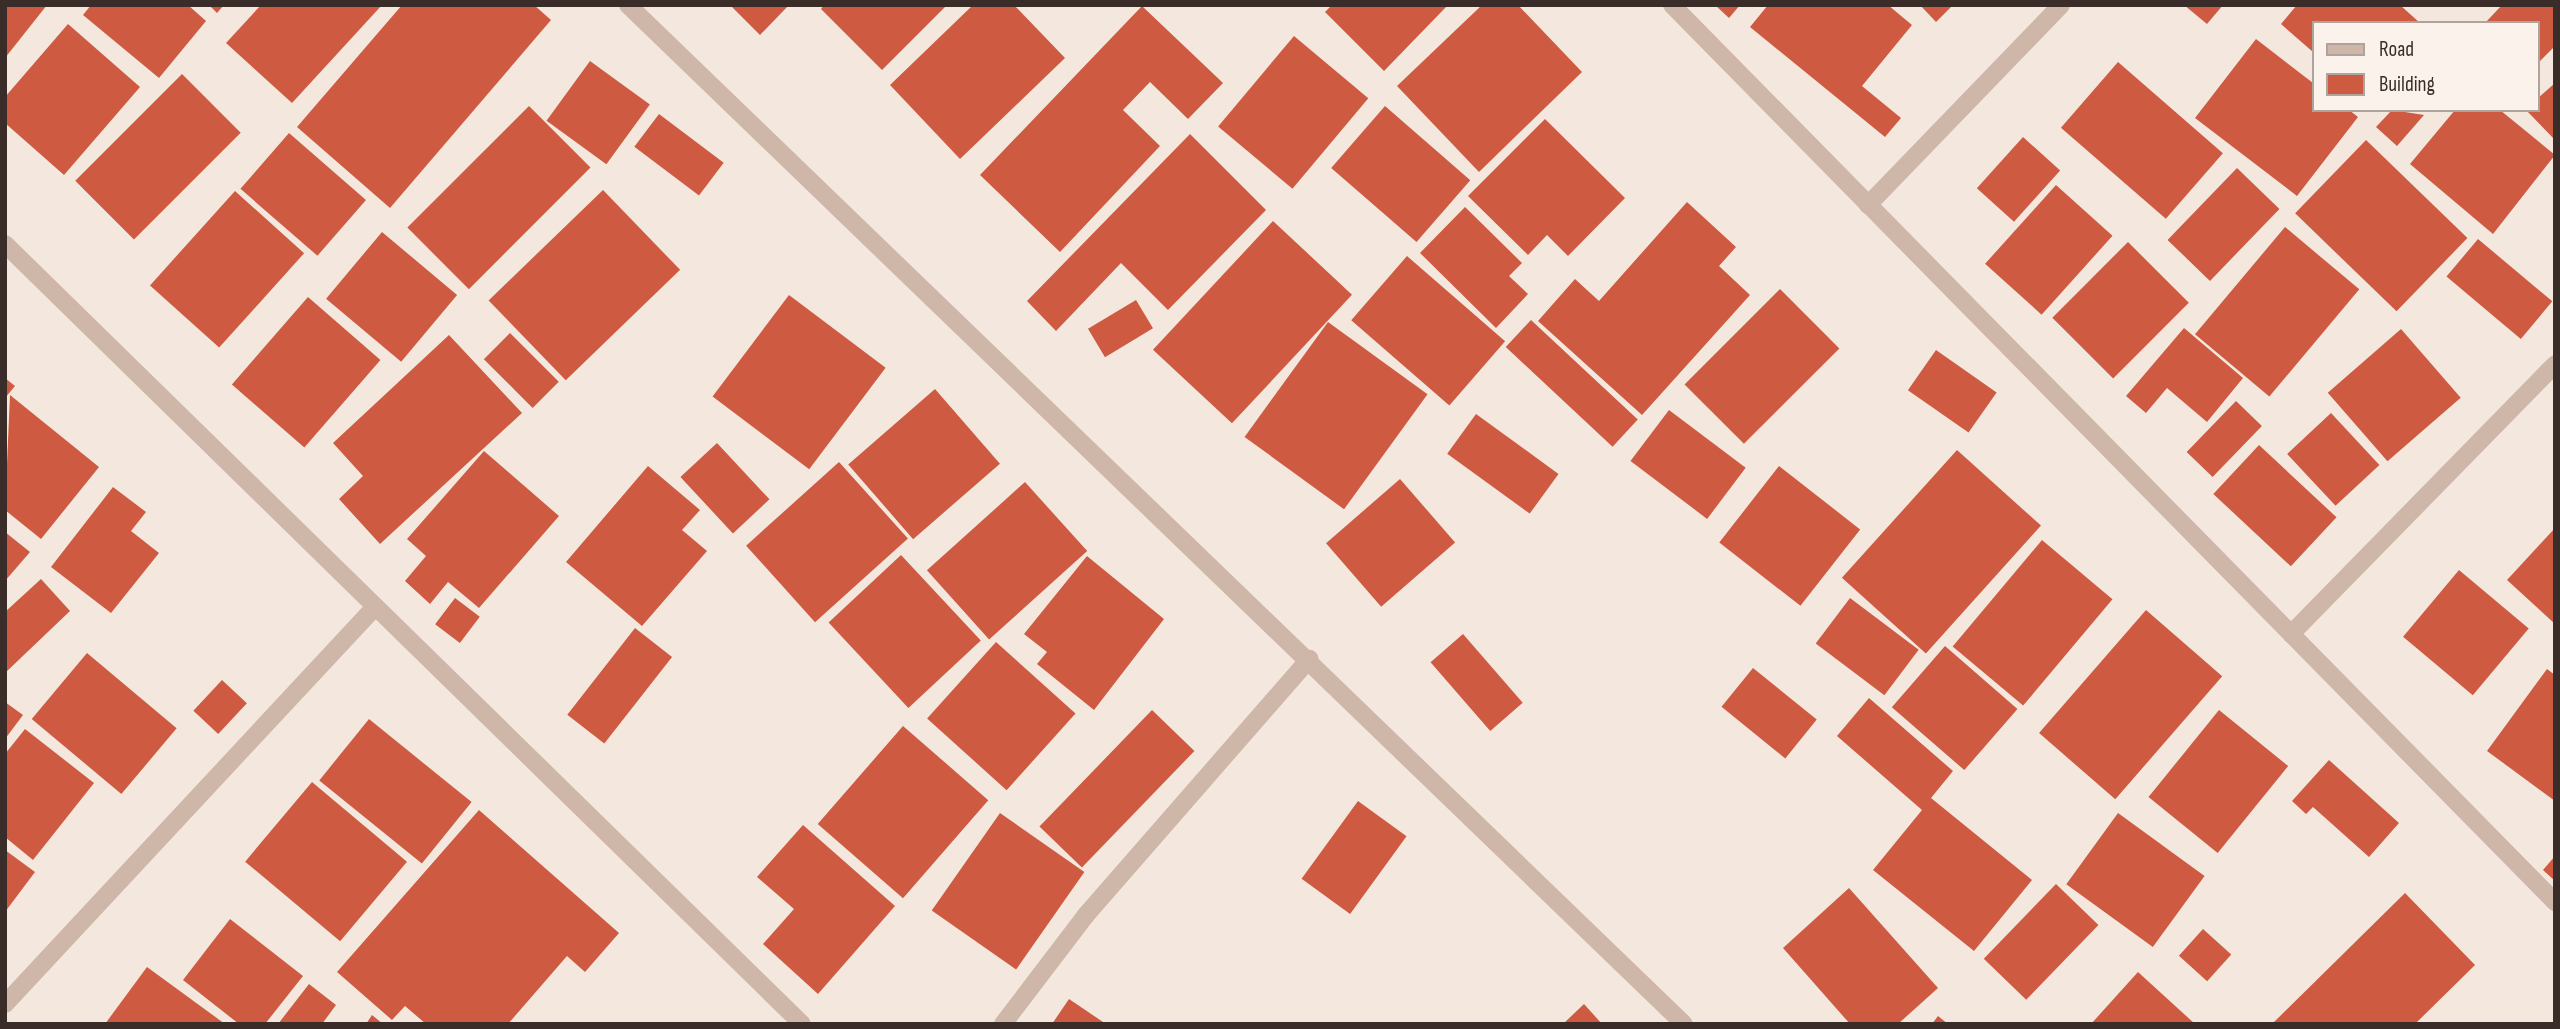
<!DOCTYPE html>
<html>
<head>
<meta charset="utf-8">
<style>
  body { margin:0 }
  #map { position:relative; width:2560px; height:1029px; overflow:hidden; background:#f4e8de; font-family:"Sofia Sans Condensed",sans-serif }
  div>[style] { position:absolute }
  [style*='--x'] { left:calc(var(--x)*1px); top:calc(var(--y)*1px); width:calc(var(--w)*1px); rotate:calc(var(--a)*1deg) }
  .building>* { inset:0; background:#ce5a42; transform-origin:0 0 }
  .street>* { height:18px; margin:-9px; padding:0 9px; transform-origin:9px; border-radius:9px; background:#ceb7a9 }
  span { translate:-50% -50%; white-space:nowrap; text-align:center; line-height:1.15; -webkit-text-stroke:7px #fbf3eb; paint-order:stroke }
  .frame { position:absolute; inset:0; border:7px solid #3a2d29; pointer-events:none }
  .legend { position:absolute; left:2312px; top:21px; width:228px; height:91px; box-sizing:border-box; background:#fbf3eb; border:2px solid #aea49d; margin:0; padding:9px 12px; list-style:none; font-size:21px; color:#3a2d29 }
  .legend li { display:flex; align-items:center; gap:14px; height:35px }
  .legend b { width:35px; border:2px solid #aea49d }
</style>
</head>
<body>
<div id="map">
  <div class="building">
    <i style="clip-path:polygon(5px 5px,47px 5px,5px 58px)"></i>
    <i style="clip-path:polygon(91px 5px,188px 5px,206px 21px,159px 78px,83px 15px)"></i>
    <i style="clip-path:polygon(209px 5px,224px 5px,217px 13px)"></i>
    <i style="clip-path:polygon(261px 5px,382px 5px,292px 103px,226px 43px)"></i>
    <i style="clip-path:polygon(402px 5px,534px 5px,551px 20px,390px 208px,297px 127px)"></i>
    <i style="clip-path:polygon(730px 5px,789px 5px,760px 35px)"></i>
    <i style="clip-path:polygon(824px 5px,947px 5px,882px 70px,821px 9px)"></i>
    <i style="clip-path:polygon(973px 5px,1014px 5px,1065px 58px,960px 159px,890px 85px)"></i>
    <i style="clip-path:polygon(1332px 5px,1448px 5px,1384px 71px,1325px 12px)"></i>
    <i style="clip-path:polygon(1482px 5px,1518px 5px,1582px 72px,1479px 172px,1397px 86px)"></i>
    <i style="clip-path:polygon(1715px 5px,1740px 5px,1729px 18px)"></i>
    <i style="clip-path:polygon(1768px 5px,1888px 5px,1912px 25px,1862px 86px,1901px 118px,1885px 137px,1750px 27px)"></i>
    <i style="clip-path:polygon(1920px 5px,1953px 5px,1936px 22px)"></i>
    <i style="clip-path:polygon(2184px 5px,2223px 5px,2207px 24px)"></i>
    <i style="clip-path:polygon(2297px 5px,2400px 5px,2420px 23px,2313px 23px,2313px 52px,2281px 24px)"></i>
    <i style="clip-path:polygon(2502px 5px,2555px 5px,2555px 46px,2537px 64px,2537px 23px,2485px 23px)"></i>
    <i style="clip-path:polygon(1142px 6px,1223px 83px,1188px 119px,1150px 82px,1123px 110px,1160px 146px,1060px 252px,980px 175px)"></i>
    <i style="clip-path:polygon(68px 24px,140px 87px,64px 175px,5px 123px,5px 97px)"></i>
    <i style="left:1294px;top:36px;width:97px;height:118px;rotate:40deg"></i>
    <i style="clip-path:polygon(2256px 39px,2313px 83px,2313px 110px,2349px 110px,2358px 117px,2297px 196px,2195px 118px)"></i>
    <i style="left:590px;top:61px;width:74px;height:74px;rotate:36deg"></i>
    <i style="left:2118px;top:62px;width:139px;height:87px;rotate:41deg"></i>
    <i style="left:182px;top:74px;width:83px;height:151px;rotate:45deg"></i>
    <i style="clip-path:polygon(2555px 83px,2555px 140px,2526px 110px,2537px 110px,2537px 99px)"></i>
    <i style="left:529px;top:106px;width:87px;height:172px;rotate:45deg"></i>
    <i style="left:1385px;top:106px;width:113px;height:82px;rotate:41deg"></i>
    <i style="clip-path:polygon(2392px 110px,2424px 115px,2397px 146px,2376px 127px)"></i>
    <i style="clip-path:polygon(2455px 110px,2500px 110px,2555px 155px,2493px 234px,2410px 164px)"></i>
    <i style="left:659px;top:114px;width:81px;height:41px;rotate:37deg"></i>
    <i style="clip-path:polygon(1545px 119px,1625px 198px,1568px 256px,1547px 235px,1528px 255px,1468px 196px)"></i>
    <i style="left:289px;top:133px;width:102px;height:74px;rotate:41deg"></i>
    <i style="clip-path:polygon(1190px 134px,1266px 210px,1168px 310px,1121px 263px,1056px 331px,1027px 301px)"></i>
    <i style="left:2023px;top:137px;width:50px;height:69px;rotate:42deg"></i>
    <i style="left:2366px;top:140px;width:141px;height:102px;rotate:44deg"></i>
    <i style="left:2237px;top:168px;width:59px;height:100px;rotate:44deg"></i>
    <i style="left:2056px;top:185px;width:76px;height:106px;rotate:42deg"></i>
    <i style="left:603px;top:190px;width:111px;height:159px;rotate:46deg"></i>
    <i style="left:235px;top:191px;width:93px;height:127px;rotate:42deg"></i>
    <i style="clip-path:polygon(1687px 202px,1736px 247px,1719px 266px,1750px 295px,1642px 415px,1538px 321px,1575px 279px,1599px 301px)"></i>
    <i style="clip-path:polygon(1465px 207px,1522px 263px,1509px 276px,1528px 294px,1496px 328px,1420px 253px)"></i>
    <i style="left:1273px;top:221px;width:108px;height:176px;rotate:43deg"></i>
    <i style="left:2285px;top:227px;width:97px;height:140px;rotate:40deg"></i>
    <i style="left:382px;top:232px;width:98px;height:87px;rotate:40deg"></i>
    <i style="left:2478px;top:239px;width:97px;height:49px;rotate:40deg"></i>
    <i style="left:2128px;top:242px;width:86px;height:107px;rotate:45deg"></i>
    <i style="left:1407px;top:256px;width:130px;height:85px;rotate:41deg"></i>
    <i style="left:1780px;top:289px;width:84px;height:135px;rotate:45deg"></i>
    <i style="left:789px;top:295px;width:121px;height:127px;rotate:37deg"></i>
    <i style="left:308px;top:297px;width:96px;height:116px;rotate:41deg"></i>
    <i style="left:1136px;top:300px;width:33px;height:56px;rotate:59deg"></i>
    <i style="left:1531px;top:320px;width:146px;height:37px;rotate:43deg"></i>
    <i style="left:1328px;top:322px;width:123px;height:142px;rotate:36deg"></i>
    <i style="clip-path:polygon(2184px 328px,2243px 378px,2207px 422px,2167px 388px,2146px 413px,2126px 396px)"></i>
    <i style="left:2401px;top:329px;width:91px;height:97px;rotate:49deg"></i>
    <i style="left:510px;top:333px;width:69px;height:37px;rotate:45deg"></i>
    <i style="clip-path:polygon(449px 335px,522px 413px,380px 544px,339px 499px,363px 476px,333px 443px)"></i>
    <i style="left:1936px;top:350px;width:74px;height:49px;rotate:35deg"></i>
    <i style="clip-path:polygon(5px 378px,15px 386px,5px 398px)"></i>
    <i style="left:935px;top:389px;width:99px;height:115px;rotate:49deg"></i>
    <i style="clip-path:polygon(10px 395px,99px 467px,41px 539px,5px 510px)"></i>
    <i style="left:2236px;top:401px;width:36px;height:71px;rotate:44deg"></i>
    <i style="left:1669px;top:410px;width:96px;height:64px;rotate:37deg"></i>
    <i style="left:2331px;top:413px;width:71px;height:60px;rotate:47deg"></i>
    <i style="left:1476px;top:414px;width:102px;height:49px;rotate:36deg"></i>
    <i style="left:717px;top:443px;width:77px;height:50px;rotate:47deg"></i>
    <i style="left:2259px;top:445px;width:106px;height:67px;rotate:43deg"></i>
    <i style="left:1957px;top:450px;width:113px;height:172px;rotate:42deg"></i>
    <i style="clip-path:polygon(484px 451px,559px 516px,479px 608px,448px 582px,430px 604px,405px 581px,426px 556px,407px 539px)"></i>
    <i style="left:839px;top:462px;width:103px;height:125px;rotate:48deg"></i>
    <i style="clip-path:polygon(648px 466px,700px 510px,682px 530px,707px 551px,642px 626px,566px 562px)"></i>
    <i style="left:1779px;top:466px;width:103px;height:97px;rotate:38deg"></i>
    <i style="left:1400px;top:479px;width:84px;height:98px;rotate:49deg"></i>
    <i style="left:1025px;top:482px;width:93px;height:132px;rotate:48deg"></i>
    <i style="clip-path:polygon(113px 487px,146px 512px,131px 531px,159px 553px,111px 613px,51px 567px)"></i>
    <i style="clip-path:polygon(2555px 528px,2555px 624px,2507px 580px)"></i>
    <i style="clip-path:polygon(5px 532px,30px 552px,5px 581px)"></i>
    <i style="left:2042px;top:540px;width:92px;height:139px;rotate:40deg"></i>
    <i style="left:901px;top:555px;width:117px;height:99px;rotate:47deg"></i>
    <i style="clip-path:polygon(1087px 556px,1164px 619px,1094px 710px,1037px 664px,1047px 652px,1024px 634px)"></i>
    <i style="left:2459px;top:570px;width:91px;height:87px;rotate:40deg"></i>
    <i style="clip-path:polygon(41px 579px,70px 611px,5px 673px,5px 612px)"></i>
    <i style="left:455px;top:598px;width:31px;height:33px;rotate:37deg"></i>
    <i style="left:1850px;top:598px;width:86px;height:57px;rotate:37deg"></i>
    <i style="left:2146px;top:610px;width:101px;height:163px;rotate:41deg"></i>
    <i style="left:635px;top:628px;width:47px;height:110px;rotate:38deg"></i>
    <i style="left:1463px;top:634px;width:91px;height:43px;rotate:49deg"></i>
    <i style="left:996px;top:642px;width:107px;height:103px;rotate:42deg"></i>
    <i style="left:1945px;top:646px;width:96px;height:81px;rotate:41deg"></i>
    <i style="left:87px;top:653px;width:117px;height:86px;rotate:40deg"></i>
    <i style="left:1753px;top:668px;width:82px;height:50px;rotate:39deg"></i>
    <i style="clip-path:polygon(2547px 669px,2555px 675px,2555px 801px,2487px 751px)"></i>
    <i style="left:222px;top:680px;width:34px;height:42px;rotate:43deg"></i>
    <i style="clip-path:polygon(1869px 698px,1953px 771px,1931px 798px,2032px 880px,1974px 951px,1873px 870px,1922px 810px,1837px 736px)"></i>
    <i style="clip-path:polygon(5px 702px,23px 715px,5px 739px)"></i>
    <i style="left:1152px;top:710px;width:59px;height:162px;rotate:44deg"></i>
    <i style="left:2219px;top:710px;width:89px;height:112px;rotate:39deg"></i>
    <i style="left:369px;top:719px;width:132px;height:79px;rotate:39deg"></i>
    <i style="left:903px;top:726px;width:113px;height:130px;rotate:41deg"></i>
    <i style="clip-path:polygon(25px 729px,94px 783px,33px 860px,5px 837px,5px 754px)"></i>
    <i style="clip-path:polygon(2329px 760px,2399px 823px,2369px 857px,2313px 807px,2306px 814px,2292px 801px)"></i>
    <i style="left:312px;top:782px;width:124px;height:104px;rotate:40deg"></i>
    <i style="left:1358px;top:801px;width:60px;height:96px;rotate:36deg"></i>
    <i style="clip-path:polygon(479px 810px,619px 933px,585px 972px,567px 956px,508px 1024px,426px 1024px,405px 1006px,392px 1020px,337px 972px)"></i>
    <i style="left:1000px;top:813px;width:103px;height:119px;rotate:35deg"></i>
    <i style="left:2118px;top:813px;width:107px;height:88px;rotate:36deg"></i>
    <i style="clip-path:polygon(803px 825px,895px 906px,818px 994px,763px 944px,794px 909px,757px 877px)"></i>
    <i style="clip-path:polygon(5px 850px,35px 872px,5px 912px)"></i>
    <i style="clip-path:polygon(2555px 856px,2555px 881px,2543px 870px)"></i>
    <i style="left:2056px;top:884px;width:59px;height:104px;rotate:44deg"></i>
    <i style="clip-path:polygon(1849px 888px,1938px 988px,1898px 1024px,1850px 1024px,1783px 948px)"></i>
    <i style="clip-path:polygon(2405px 893px,2475px 965px,2415px 1024px,2272px 1024px)"></i>
    <i style="clip-path:polygon(230px 919px,303px 976px,265px 1024px,239px 1024px,183px 980px)"></i>
    <i style="left:2203px;top:929px;width:38px;height:36px;rotate:42deg"></i>
    <i style="clip-path:polygon(147px 967px,225px 1024px,105px 1024px)"></i>
    <i style="clip-path:polygon(2138px 972px,2195px 1024px,2091px 1024px)"></i>
    <i style="clip-path:polygon(309px 984px,336px 1005px,322px 1024px,278px 1024px)"></i>
    <i style="clip-path:polygon(1069px 999px,1106px 1024px,1052px 1024px)"></i>
    <i style="clip-path:polygon(1584px 1004px,1602px 1024px,1563px 1024px)"></i>
    <i style="clip-path:polygon(372px 1015px,383px 1024px,366px 1024px)"></i>
    <i style="clip-path:polygon(1938px 1016px,1948px 1024px,1932px 1024px)"></i>
  </div>
  <div class="street">
    <i style="--x:628;--y:5;--w:1467;--a:43.98"></i>
    <i style="--x:1672;--y:5;--w:1259;--a:45.45"></i>
    <i style="--x:1868;--y:205;--w:278;--a:-46"></i>
    <i style="--x:5;--y:244;--w:1115;--a:44.38"></i>
    <i style="--x:2291;--y:634;--w:378;--a:-45.6"></i>
    <i style="--x:5;--y:1004;--w:543;--a:-47.02"></i>
    <i style="--x:1003;--y:1024;--w:137;--a:-52.7"></i>
    <i style="--x:1086;--y:915;--w:340;--a:-48.9"></i>
  </div>
  <div class="frame"></div>
  <ul class="legend">
  <li><b style="height:9px;background:#ceb7a9"></b>Road</li>
  <li><b style="height:19px;background:#ce5a42"></b>Building</li>
  </ul>
</div>
</body>
</html>
